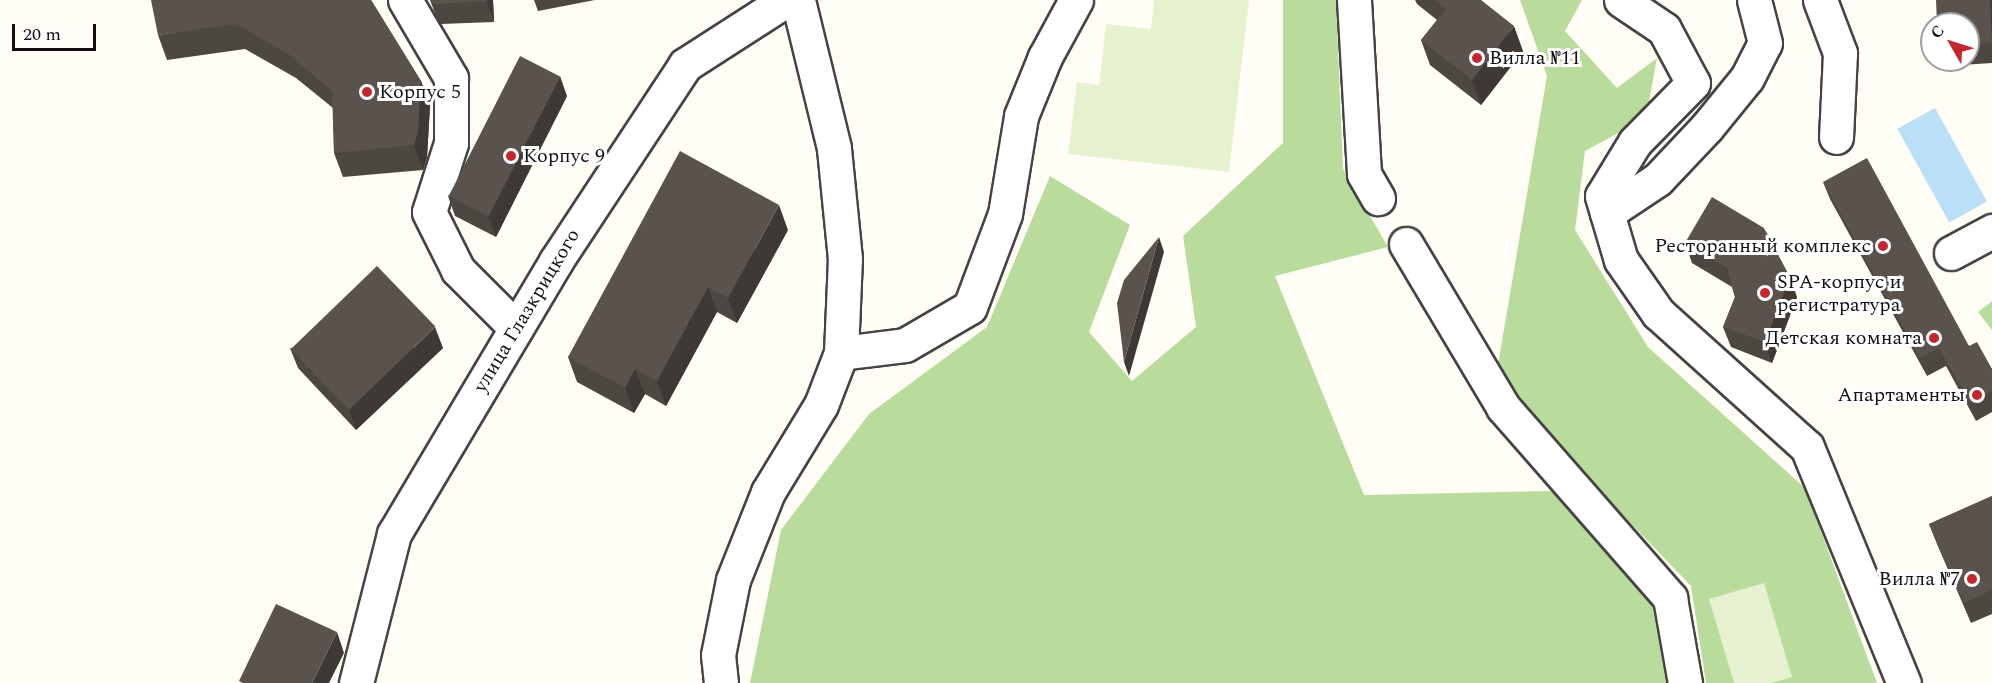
<!DOCTYPE html>
<html>
<head>
<meta charset="utf-8">
<style>
  body { margin:0 }
  #map { position:relative; width:1992px; height:683px; overflow:hidden; background:#fffdf5; font-family:Spectral,serif }
  div>[style] { position:absolute }
  [style*='--x'] { left:calc(var(--x)*1px); top:calc(var(--y)*1px); width:calc(var(--w)*1px); rotate:calc(var(--a)*1deg) }
  .forest>* { inset:0; background:#b9dc9c }
  .pitch>* { inset:0; background:#e6f2cf }
  .water>* { inset:0; background:#b9e0f7; transform-origin:0 0 }
  .roads { filter:drop-shadow(2px 0 #444) drop-shadow(-2px 0 #444) drop-shadow(0 2px #444) drop-shadow(0 -2px #444) }
  .minor>* { height:33px; margin:-16.5px; padding:0 16.5px; transform-origin:16.5px; border-radius:16.5px; background:#fff }
  .wall>* { inset:0; background:#4d4742 }
  .shaded-wall>* { inset:0; background:#3f3936 }
  .building>* { inset:0; background:#5a524d; transform-origin:0 0 }
  .dots>* { width:16px; height:16px; translate:-50% -50%; box-sizing:border-box; border:3px solid #fff; border-radius:50% }
  span { translate:-50% -50%; white-space:nowrap; text-align:center; line-height:1.15; -webkit-text-stroke:6px #fff; paint-order:stroke }
  .poi-label { font-size:20px; color:#111 }
  .left { translate:0 -50%; text-align:left }
  .right { translate:-100% -50%; text-align:right }
  .street-label { font-size:20px; color:#111 }
  .north { position:absolute; left:1920px; top:12px; width:60px; height:60px; box-sizing:border-box; background:#fff; border:2px solid #a0a0a0; border-radius:50%; rotate:309deg; font-size:16px; font-weight:700; line-height:24px; text-align:center; color:#111 }
  .north::after { content:''; display:block; margin:auto; width:21px; height:27px; background:#c4262e; clip-path:polygon(50% 0,100% 100%,50% 72%,0 100%) }
  .scale { position:absolute; left:12px; top:24px; width:84px; height:27px; box-sizing:border-box; border:3px solid #111; border-top:0; padding-left:8px; font-size:18px; line-height:21px; white-space:nowrap; color:#111; -webkit-text-stroke:4px #fff; paint-order:stroke }
</style>
</head>
<body>
<div id="map">
  <div class="forest">
    <i style="clip-path:polygon(1283px 0,1336px 0,1343px 169px,1388px 247px,1275px 276px,1364px 495px,1552px 491px,1651px 598px,1669px 683px,750px 683px,781px 530px,869px 414px,987px 327px,1050px 176px,1130px 225px,1089px 332px,1132px 381px,1196px 327px,1183px 236px,1283px 143px)"></i>
    <i style="clip-path:polygon(1520px 0,1582px 0,1565px 31px,1617px 88px,1657px 58px,1646px 118px,1585px 151px,1575px 230px,1648px 347px,1805px 488px,1877px 683px,1706px 683px,1691px 586px,1495px 382px,1547px 76px)"></i>
    <i style="clip-path:polygon(1992px 301px,1992px 330px,1978px 312px)"></i>
  </div>
  <div class="pitch">
    <i style="clip-path:polygon(1154px 0,1249px 0,1229px 172px,1068px 154px,1077px 82px,1099px 85px,1106px 24px,1151px 29px)"></i>
    <i style="clip-path:polygon(1764px 583px,1792px 677px,1771px 683px,1734px 683px,1709px 599px)"></i>
  </div>
  <div class="water">
    <i style="left:1935px;top:108px;width:107px;height:43px;rotate:61deg"></i>
  </div>
  <div class="roads">
    <div class="minor">
      <i style="--x:405;--y:0;--w:91;--a:59.5"></i>
      <i style="--x:451;--y:78;--w:65;--a:90"></i>
      <i style="--x:451;--y:143;--w:72;--a:107.7"></i>
      <i style="--x:429;--y:212;--w:65;--a:63.4"></i>
      <i style="--x:458;--y:270;--w:82;--a:45"></i>
      <i style="--x:1354;--y:0;--w:174;--a:86.7"></i>
      <i style="--x:1364;--y:174;--w:28;--a:60"></i>
      <i style="--x:1621;--y:0;--w:52;--a:34"></i>
      <i style="--x:1664;--y:29;--w:61;--a:61.8"></i>
      <i style="--x:1693;--y:83;--w:83;--a:134.5"></i>
      <i style="--x:1635;--y:142;--w:63;--a:121.4"></i>
      <i style="--x:1602;--y:196;--w:67;--a:73.5"></i>
      <i style="--x:1621;--y:260;--w:65;--a:55.1"></i>
      <i style="--x:1658;--y:313;--w:200;--a:42"></i>
      <i style="--x:1807;--y:447;--w:255;--a:67.7"></i>
      <i style="--x:1820;--y:0;--w:57;--a:69.3"></i>
      <i style="--x:1840;--y:53;--w:84;--a:92.7"></i>
      <i style="--x:1607;--y:213;--w:61;--a:-33.7"></i>
      <i style="--x:1658;--y:179;--w:71;--a:-46.7"></i>
      <i style="--x:1707;--y:127;--w:63;--a:-50.8"></i>
      <i style="--x:1747;--y:78;--w:39;--a:-63"></i>
      <i style="--x:1765;--y:43;--w:44;--a:-104.3"></i>
      <i style="--x:1406;--y:244;--w:190;--a:59.2"></i>
      <i style="--x:1503;--y:407;--w:254;--a:48.8"></i>
      <i style="--x:1670;--y:598;--w:86;--a:80"></i>
      <i style="--x:1951;--y:253;--w:47;--a:-28.2"></i>
      <i style="--x:841;--y:353;--w:64;--a:-7.1"></i>
      <i style="--x:905;--y:345;--w:75;--a:-30.3"></i>
      <i style="--x:970;--y:307;--w:99;--a:-69.4"></i>
      <i style="--x:1005;--y:214;--w:99;--a:-80.7"></i>
      <i style="--x:1021;--y:116;--w:64;--a:-67.9"></i>
      <i style="--x:1045;--y:57;--w:65;--a:-61.5"></i>
      <i style="--x:356;--y:683;--w:154;--a:-75.7"></i>
      <i style="--x:394;--y:534;--w:317;--a:-59.3"></i>
      <i style="--x:556;--y:261;--w:235;--a:-56.6"></i>
      <i style="--x:685;--y:65;--w:120;--a:-32.8"></i>
      <i style="--x:721;--y:683;--w:28;--a:-96"></i>
      <i style="--x:718;--y:655;--w:76;--a:-78.7"></i>
      <i style="--x:733;--y:580;--w:95;--a:-68.3"></i>
      <i style="--x:768;--y:492;--w:102;--a:-58.7"></i>
      <i style="--x:821;--y:405;--w:56;--a:-69"></i>
      <i style="--x:841;--y:353;--w:94;--a:-87.6"></i>
      <i style="--x:845;--y:259;--w:112;--a:-95.7"></i>
      <i style="--x:834;--y:148;--w:152;--a:-103.7"></i>
    </div>
  </div>
  <div class="wall">
    <i style="clip-path:polygon(371px 0,421px 81px,430px 106px,427px 157px,423px 170px,343px 177px,334px 153px,333px 108px,296px 78px,245px 49px,167px 60px,158px 35px)"></i>
    <i style="clip-path:polygon(430px 0,493px 0,494px 22px,441px 24px,436px 16px)"></i>
    <i style="clip-path:polygon(534px 0,595px 0,538px 11px)"></i>
    <i style="clip-path:polygon(1415px 0,1481px 0,1523px 51px,1481px 105px,1430px 65px,1421px 40px,1437px 20px,1417px 4px)"></i>
    <i style="clip-path:polygon(1992px 0,1992px 63px,1946px 66px,1944px 60px,1968px 60px,1968px 24px)"></i>
    <i style="clip-path:polygon(567px 96px,496px 237px,455px 216px,448px 196px)"></i>
    <i style="clip-path:polygon(1823px 182px,1969px 346px,1992px 369px,1992px 412px,1976px 421px,1946px 366px,1927px 376px,1830px 199px)"></i>
    <i style="clip-path:polygon(788px 230px,737px 323px,717px 312px,666px 406px,645px 394px,634px 413px,577px 382px,568px 357px)"></i>
    <i style="clip-path:polygon(1685px 243px,1797px 297px,1772px 363px,1731px 347px,1723px 327px,1735px 297px,1732px 287px,1692px 263px)"></i>
    <i style="clip-path:polygon(290px 348px,443px 348px,356px 430px,298px 368px)"></i>
    <i style="clip-path:polygon(1992px 496px,1992px 614px,1971px 623px,1937px 544px,1929px 524px)"></i>
  </div>
  <div class="shaded-wall">
    <i style="clip-path:polygon(487px 0,493px 0,494px 22px,487px 1px)"></i>
    <i style="clip-path:polygon(1990px 0,1992px 0,1992px 38px)"></i>
    <i style="clip-path:polygon(1514px 26px,1523px 51px,1481px 105px,1472px 80px)"></i>
    <i style="clip-path:polygon(560px 76px,567px 96px,496px 237px,488px 216px)"></i>
    <i style="clip-path:polygon(421px 81px,430px 106px,427px 157px,423px 170px,414px 145px)"></i>
    <i style="clip-path:polygon(779px 205px,788px 230px,737px 323px,728px 298px)"></i>
    <i style="clip-path:polygon(1159px 237px,1164px 252px,1129px 376px,1124px 362px)"></i>
    <i style="clip-path:polygon(1790px 277px,1797px 297px,1772px 363px,1765px 342px)"></i>
    <i style="clip-path:polygon(708px 287px,717px 312px,666px 406px,657px 381px)"></i>
    <i style="clip-path:polygon(435px 327px,443px 348px,356px 430px,349px 410px)"></i>
    <i style="clip-path:polygon(635px 369px,645px 394px,634px 413px,625px 388px)"></i>
    <i style="clip-path:polygon(337px 632px,344px 653px,329px 683px,312px 683px)"></i>
  </div>
  <div class="building">
    <i style="clip-path:polygon(151px 0,371px 0,421px 81px,418px 132px,414px 145px,334px 153px,332px 91px,287px 53px,236px 24px,158px 35px)"></i>
    <i style="clip-path:polygon(431px 0,487px 0,487px 1px,434px 4px)"></i>
    <i style="clip-path:polygon(1435px 0,1481px 0,1514px 26px,1472px 80px,1421px 40px,1446px 9px)"></i>
    <i style="clip-path:polygon(1936px 0,1990px 0,1992px 42px,1968px 44px,1968px 24px,1937px 24px)"></i>
    <i style="left:520px;top:56px;width:45px;height:157px;rotate:27deg"></i>
    <i style="clip-path:polygon(680px 151px,779px 205px,728px 298px,708px 287px,657px 381px,635px 369px,625px 388px,568px 357px)"></i>
    <i style="clip-path:polygon(1867px 158px,1969px 346px,1977px 342px,1992px 369px,1992px 391px,1970px 403px,1939px 348px,1920px 358px,1823px 182px)"></i>
    <i style="clip-path:polygon(1712px 197px,1764px 228px,1790px 277px,1765px 342px,1723px 327px,1735px 297px,1727px 268px,1685px 243px)"></i>
    <i style="clip-path:polygon(1159px 237px,1124px 362px,1117px 303px,1124px 280px)"></i>
    <i style="left:377px;top:266px;width:84px;height:120px;rotate:46deg"></i>
    <i style="clip-path:polygon(1992px 496px,1992px 590px,1964px 603px,1929px 524px)"></i>
    <i style="clip-path:polygon(276px 604px,337px 632px,312px 683px,243px 683px,239px 681px)"></i>
  </div>
  <div class="dots">
    <i style="left:1477px;top:58px;background:#c4262e"></i>
    <i style="left:367px;top:92px;background:#c4262e"></i>
    <i style="left:511px;top:156px;background:#c4262e"></i>
    <i style="left:1883px;top:246px;background:#c4262e"></i>
    <i style="left:1765px;top:293px;background:#c4262e"></i>
    <i style="left:1934px;top:338px;background:#c4262e"></i>
    <i style="left:1977px;top:395px;background:#c4262e"></i>
    <i style="left:1972px;top:579px;background:#c4262e"></i>
  </div>
  <div class="poi-label">
    <span class="left" style="left:1489px;top:58px">Вилла №11</span>
    <span class="left" style="left:379px;top:92px">Корпус 5</span>
    <span class="left" style="left:523px;top:156px">Корпус 9</span>
    <span class="right" style="left:1871px;top:246px">Ресторанный комплекс</span>
    <span class="left" style="left:1777px;top:294px">SPA-корпус и<br>регистратура</span>
    <span class="right" style="left:1922px;top:338px">Детская комната</span>
    <span class="right" style="left:1965px;top:395px">Апартаменты</span>
    <span class="right" style="left:1960px;top:579px">Вилла №7</span>
  </div>
  <div class="street-label">
    <span style="left:527px;top:311px;rotate:-59deg">улица Глазкрицкого</span>
  </div>
  <div class="north">С</div>
  <div class="scale">20 m</div>
</div>
</body>
</html>
